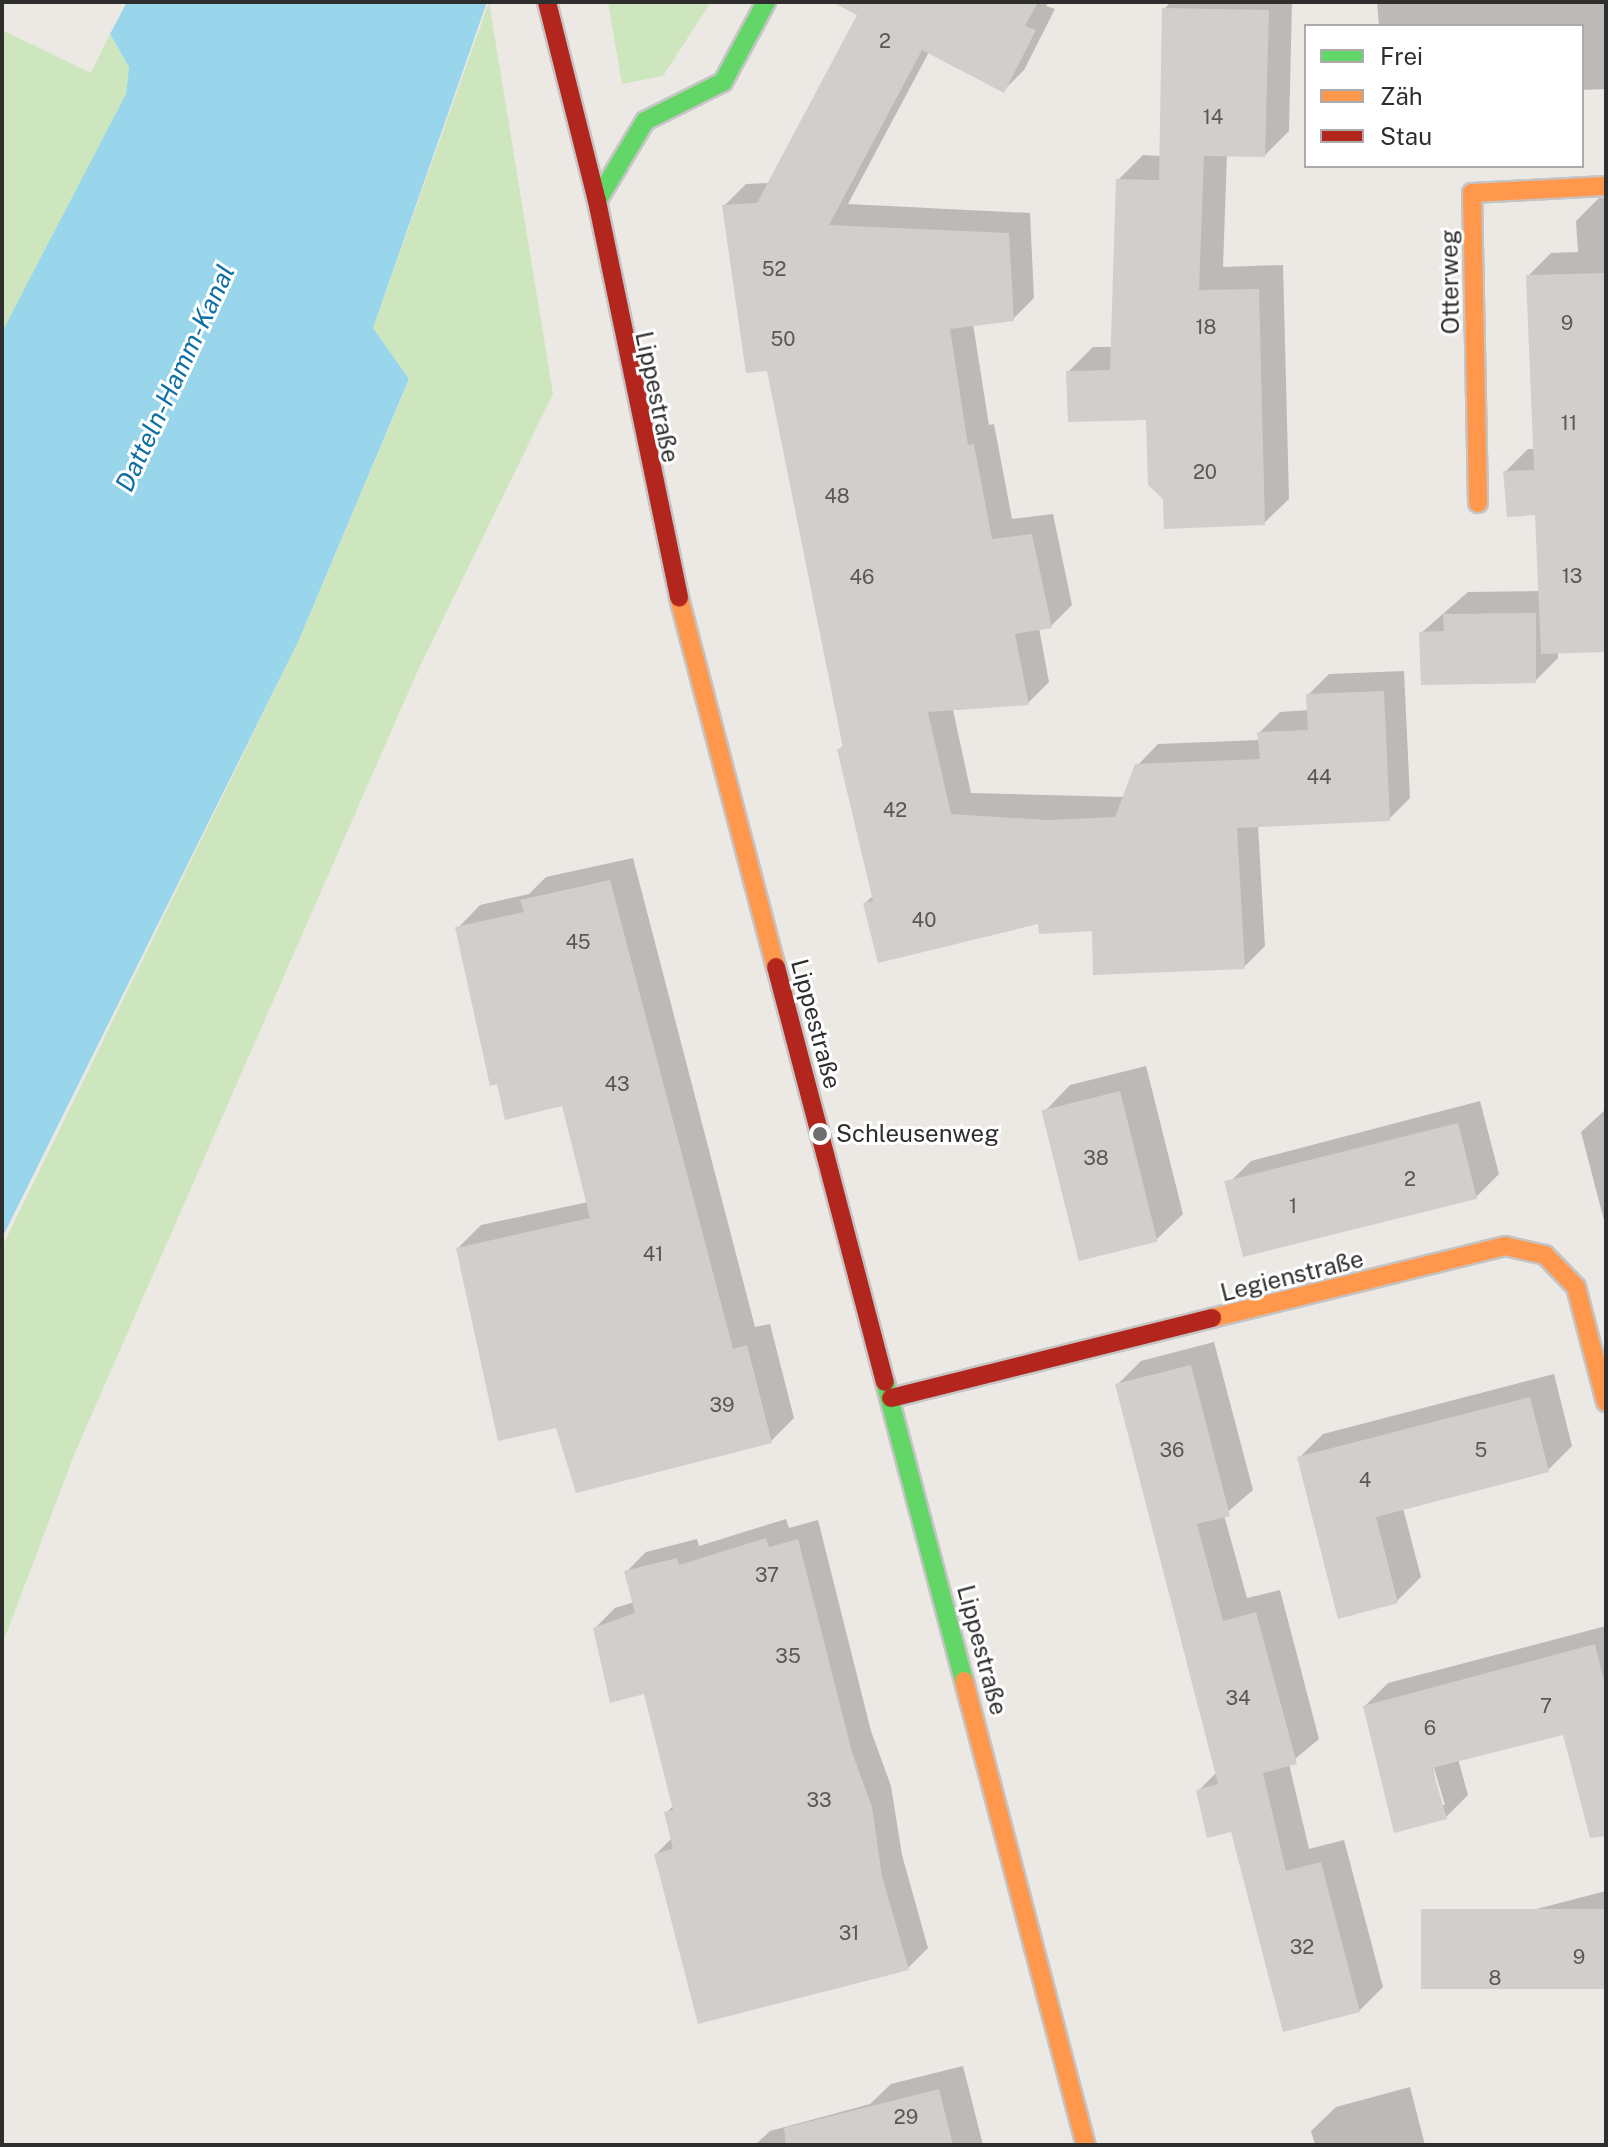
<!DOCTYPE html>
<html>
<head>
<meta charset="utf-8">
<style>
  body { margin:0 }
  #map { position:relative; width:1608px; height:2147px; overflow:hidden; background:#ece8e4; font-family:"Public Sans",sans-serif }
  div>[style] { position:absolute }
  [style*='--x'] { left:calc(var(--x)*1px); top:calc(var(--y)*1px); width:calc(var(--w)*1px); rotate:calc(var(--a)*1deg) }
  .green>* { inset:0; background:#cee6be }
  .water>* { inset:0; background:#99d6ec }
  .shadow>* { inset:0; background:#0003 }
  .building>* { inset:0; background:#d1cecb; transform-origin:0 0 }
  .roads { filter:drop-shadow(2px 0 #c5c4c5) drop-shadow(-2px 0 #c5c4c5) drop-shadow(0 2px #c5c4c5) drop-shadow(0 -2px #c5c4c5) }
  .fast>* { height:18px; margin:-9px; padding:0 9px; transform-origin:9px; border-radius:9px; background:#63d668 }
  .slow>* { height:18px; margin:-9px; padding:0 9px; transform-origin:9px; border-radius:9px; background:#ff974d }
  .jam>* { height:18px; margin:-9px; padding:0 9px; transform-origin:9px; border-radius:9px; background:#b3261e }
  .dots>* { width:22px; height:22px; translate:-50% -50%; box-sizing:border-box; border:4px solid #fff; border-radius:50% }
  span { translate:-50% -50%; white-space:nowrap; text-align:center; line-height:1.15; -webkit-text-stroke:6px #fff; paint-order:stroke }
  .number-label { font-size:20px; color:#585857 }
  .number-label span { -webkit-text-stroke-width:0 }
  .street-label { font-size:24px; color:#2e2e2e }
  .poi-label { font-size:24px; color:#2e2e2e }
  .left { translate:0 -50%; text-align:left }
  .water-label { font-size:26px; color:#0d6fa3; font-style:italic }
  .frame { position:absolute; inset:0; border:4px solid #2e2e2e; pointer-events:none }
  .legend { position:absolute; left:1304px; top:24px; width:280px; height:144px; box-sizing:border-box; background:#fff; border:2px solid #ababab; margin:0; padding:10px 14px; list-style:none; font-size:24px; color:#2e2e2e }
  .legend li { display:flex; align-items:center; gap:16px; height:40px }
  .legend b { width:40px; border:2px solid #ababab }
</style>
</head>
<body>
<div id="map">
  <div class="green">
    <i style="clip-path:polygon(489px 2px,553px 394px,419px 668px,74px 1455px,2px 1645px,2px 1247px,298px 642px,409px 380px,373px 328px)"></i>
    <i style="clip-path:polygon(608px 2px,711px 2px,663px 76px,622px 84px)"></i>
    <i style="clip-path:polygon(2px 30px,91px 73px,110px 34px,129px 67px,126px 94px,115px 121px,2px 332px)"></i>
  </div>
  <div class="water">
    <i style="clip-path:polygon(127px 2px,487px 2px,373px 328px,409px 379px,298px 642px,2px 1238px,2px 332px,126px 94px,129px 67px,110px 34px)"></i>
  </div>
  <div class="shadow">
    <i style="clip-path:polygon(867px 2px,1049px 2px,1046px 6px,1055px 9px,1024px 70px,1003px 91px,929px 52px,848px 204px,1030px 213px,1034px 298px,1013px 319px,973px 324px,989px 425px,994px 424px,1012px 519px,1053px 514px,1072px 605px,1051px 626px,1039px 628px,1049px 682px,1028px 703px,953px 710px,971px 793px,1125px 797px,1137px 766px,1158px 744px,1260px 740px,1259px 733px,1280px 712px,1309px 710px,1308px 695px,1329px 674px,1404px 671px,1410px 798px,1389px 819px,1258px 825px,1265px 946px,1244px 967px,1094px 929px,865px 903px,874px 895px,839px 750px,845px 744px,769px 368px,725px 205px,746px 184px,769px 183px)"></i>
    <i style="clip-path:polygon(1171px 2px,1292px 2px,1289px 131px,1265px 155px,1227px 155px,1223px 267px,1283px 265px,1289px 499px,1264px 523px,1165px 498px,1148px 418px,1068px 372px,1093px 347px,1113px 347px,1118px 180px,1143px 155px,1161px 156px,1164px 9px)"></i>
    <i style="clip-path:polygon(1377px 2px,1606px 2px,1606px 89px,1582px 90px,1582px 26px,1379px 26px)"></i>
    <i style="clip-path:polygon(1599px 198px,1606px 198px,1606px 650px,1558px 651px,1558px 658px,1535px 681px,1421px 633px,1468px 592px,1540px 591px,1537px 513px,1505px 472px,1528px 449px,1535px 449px,1528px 276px,1551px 253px,1578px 252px,1576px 221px)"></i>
    <i style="clip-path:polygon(633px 858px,755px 1327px,770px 1324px,794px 1418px,771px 1441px,558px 1426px,458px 1248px,481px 1225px,588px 1202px,564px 1104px,458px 928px,480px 905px,529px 894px,546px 877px)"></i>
    <i style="clip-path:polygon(1146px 1066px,1183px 1214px,1157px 1239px,1045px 1111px,1070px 1085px)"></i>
    <i style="clip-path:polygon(1480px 1101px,1499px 1174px,1476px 1197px,1228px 1184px,1251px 1161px)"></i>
    <i style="clip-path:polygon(1606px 1109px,1606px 1228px,1581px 1132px)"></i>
    <i style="clip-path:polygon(1214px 1342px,1253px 1490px,1224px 1515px,1247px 1598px,1280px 1590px,1319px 1739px,1289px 1764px,1309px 1849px,1344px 1840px,1383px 1987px,1359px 2011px,1233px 1830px,1198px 1791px,1217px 1772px,1117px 1385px,1141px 1361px)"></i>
    <i style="clip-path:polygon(1554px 1374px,1572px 1446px,1548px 1470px,1403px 1508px,1421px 1577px,1397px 1601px,1299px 1458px,1323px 1434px)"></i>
    <i style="clip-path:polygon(786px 1519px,789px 1528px,818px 1520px,871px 1731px,891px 1786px,902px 1855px,928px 1948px,908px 1968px,656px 1854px,672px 1838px,666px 1813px,674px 1805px,645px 1692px,595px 1628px,615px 1608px,634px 1602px,626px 1572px,646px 1552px,697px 1539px,699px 1546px)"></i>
    <i style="clip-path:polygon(evenodd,1606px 1626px,1606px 1775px,1564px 1732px,1458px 1759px,1468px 1795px,1446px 1817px,1365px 1706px,1388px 1683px,1606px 1626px,1431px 1758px,1445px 1805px,1440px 1805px,1431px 1758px)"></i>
    <i style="clip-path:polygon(1606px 1891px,1606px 1987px,1429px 1956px,1455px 1930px)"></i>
    <i style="clip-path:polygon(963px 2066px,983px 2145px,755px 2145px,770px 2131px,870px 2104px,891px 2084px)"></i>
    <i style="clip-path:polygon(1410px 2087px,1425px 2145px,1315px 2145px,1311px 2131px,1336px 2107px)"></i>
  </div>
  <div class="building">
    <i style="clip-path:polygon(832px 2px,1038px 2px,1025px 26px,1036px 30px,1004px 93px,922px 50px,829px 225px,1009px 233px,1014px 321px,950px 329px,968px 445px,974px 444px,992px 539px,1032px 534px,1052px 628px,1015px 634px,1029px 705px,928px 712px,951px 814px,1048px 820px,1115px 817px,1135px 764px,1260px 759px,1257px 732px,1308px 730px,1306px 694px,1384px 691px,1390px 821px,1237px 828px,1245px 969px,1093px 975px,1092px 931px,1039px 934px,1038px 924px,878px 963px,863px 903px,873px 901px,837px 749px,843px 748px,767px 371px,746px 373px,722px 205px,757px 203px,857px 15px)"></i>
    <i style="clip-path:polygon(1162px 8px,1269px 10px,1265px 157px,1204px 156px,1199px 290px,1259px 289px,1265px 525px,1164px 529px,1163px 499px,1148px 485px,1146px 420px,1068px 422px,1066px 371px,1110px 370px,1116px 179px,1159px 180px)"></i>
    <i style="clip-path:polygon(1606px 273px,1606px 652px,1541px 654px,1535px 515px,1507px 517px,1503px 471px,1534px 470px,1526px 275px)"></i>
    <i style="clip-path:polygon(1536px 613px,1536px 683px,1421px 685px,1419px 632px,1444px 631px,1443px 614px)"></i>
    <i style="clip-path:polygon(610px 880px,733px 1349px,747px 1345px,772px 1443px,576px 1493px,556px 1428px,498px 1441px,456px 1248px,590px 1218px,562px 1106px,505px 1120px,497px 1084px,490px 1086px,455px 927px,524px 912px,520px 900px)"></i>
    <i style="left:1120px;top:1091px;width:155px;height:81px;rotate:76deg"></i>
    <i style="left:1458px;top:1123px;width:78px;height:241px;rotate:76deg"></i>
    <i style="clip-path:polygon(1191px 1365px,1230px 1516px,1197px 1524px,1223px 1621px,1256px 1612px,1297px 1764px,1263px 1773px,1286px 1871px,1321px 1862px,1360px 2012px,1283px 2032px,1231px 1832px,1207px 1838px,1196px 1790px,1218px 1784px,1115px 1384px)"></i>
    <i style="clip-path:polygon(1530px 1397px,1549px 1472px,1376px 1517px,1398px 1603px,1338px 1619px,1297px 1457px)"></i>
    <i style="clip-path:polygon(766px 1538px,769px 1547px,798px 1539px,852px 1752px,872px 1807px,882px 1876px,909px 1970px,698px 2024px,654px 1854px,673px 1849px,664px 1812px,673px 1810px,644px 1694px,610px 1703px,593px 1628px,635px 1613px,624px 1571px,677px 1558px,679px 1565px)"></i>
    <i style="clip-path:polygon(1595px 1644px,1606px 1689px,1606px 1836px,1590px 1838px,1563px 1735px,1432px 1768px,1447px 1819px,1394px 1833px,1363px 1706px)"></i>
    <i style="left:1606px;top:1909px;width:80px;height:185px;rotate:90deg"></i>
    <i style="clip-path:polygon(939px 2089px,953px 2145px,786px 2145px,784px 2128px)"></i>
  </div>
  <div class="roads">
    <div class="fast">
      <i style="--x:597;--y:201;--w:93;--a:-59"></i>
      <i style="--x:645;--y:121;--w:87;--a:-26.6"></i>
      <i style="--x:723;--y:82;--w:91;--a:-61.7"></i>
      <i style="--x:885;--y:1382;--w:309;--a:75.2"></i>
    </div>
    <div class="slow">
      <i style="--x:1478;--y:503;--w:310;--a:-91.1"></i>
      <i style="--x:1472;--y:193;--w:134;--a:-3"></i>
      <i style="--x:679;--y:598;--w:382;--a:75.3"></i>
      <i style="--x:1212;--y:1318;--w:302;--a:-13.8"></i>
      <i style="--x:1505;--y:1246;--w:41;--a:12.7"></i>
      <i style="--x:1545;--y:1255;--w:45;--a:45.9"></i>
      <i style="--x:1576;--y:1287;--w:119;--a:75.4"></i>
      <i style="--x:964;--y:1681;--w:480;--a:75.3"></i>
    </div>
    <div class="jam">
      <i style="--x:547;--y:2;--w:205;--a:75.9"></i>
      <i style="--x:597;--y:201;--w:405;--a:78.3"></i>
      <i style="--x:776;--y:967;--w:429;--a:75.3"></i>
      <i style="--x:891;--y:1398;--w:331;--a:-14"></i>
    </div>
  </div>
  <div class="dots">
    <i style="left:820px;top:1134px;background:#706f6e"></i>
  </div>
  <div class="number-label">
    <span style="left:885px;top:41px">2</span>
    <span style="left:1213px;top:117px">14</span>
    <span style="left:774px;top:269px">52</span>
    <span style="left:1567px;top:323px">9</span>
    <span style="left:1206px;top:327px">18</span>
    <span style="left:783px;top:339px">50</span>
    <span style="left:1569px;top:423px">11</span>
    <span style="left:1205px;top:472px">20</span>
    <span style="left:837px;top:496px">48</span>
    <span style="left:1572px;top:576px">13</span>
    <span style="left:862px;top:577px">46</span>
    <span style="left:1319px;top:777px">44</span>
    <span style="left:895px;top:810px">42</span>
    <span style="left:924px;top:920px">40</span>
    <span style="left:578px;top:942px">45</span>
    <span style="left:617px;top:1084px">43</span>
    <span style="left:1096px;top:1158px">38</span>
    <span style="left:1410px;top:1179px">2</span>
    <span style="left:1293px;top:1206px">1</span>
    <span style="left:653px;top:1254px">41</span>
    <span style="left:722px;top:1405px">39</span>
    <span style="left:1172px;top:1450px">36</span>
    <span style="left:1481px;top:1450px">5</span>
    <span style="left:1365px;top:1480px">4</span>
    <span style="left:767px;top:1575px">37</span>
    <span style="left:788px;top:1656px">35</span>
    <span style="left:1238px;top:1698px">34</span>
    <span style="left:1546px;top:1706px">7</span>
    <span style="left:1430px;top:1728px">6</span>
    <span style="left:819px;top:1800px">33</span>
    <span style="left:849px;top:1933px">31</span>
    <span style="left:1302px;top:1947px">32</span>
    <span style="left:1579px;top:1957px">9</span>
    <span style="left:1495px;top:1978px">8</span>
    <span style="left:906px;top:2117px">29</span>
  </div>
  <div class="street-label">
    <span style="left:1450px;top:282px;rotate:-91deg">Otterweg</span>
    <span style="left:657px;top:397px;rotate:78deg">Lippestraße</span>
    <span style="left:816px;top:1024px;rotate:75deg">Lippestraße</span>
    <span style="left:1292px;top:1276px;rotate:-14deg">Legienstraße</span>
    <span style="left:982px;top:1650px;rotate:75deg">Lippestraße</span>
  </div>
  <div class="poi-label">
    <span class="left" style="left:836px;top:1134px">Schleusenweg</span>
  </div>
  <div class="water-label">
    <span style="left:175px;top:378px;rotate:-65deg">Datteln-Hamm-Kanal</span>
  </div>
  <div class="frame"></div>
  <ul class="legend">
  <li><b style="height:10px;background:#63d668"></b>Frei</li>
  <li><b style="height:10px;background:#ff974d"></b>Zäh</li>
  <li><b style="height:10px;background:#b3261e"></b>Stau</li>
  </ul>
</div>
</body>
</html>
